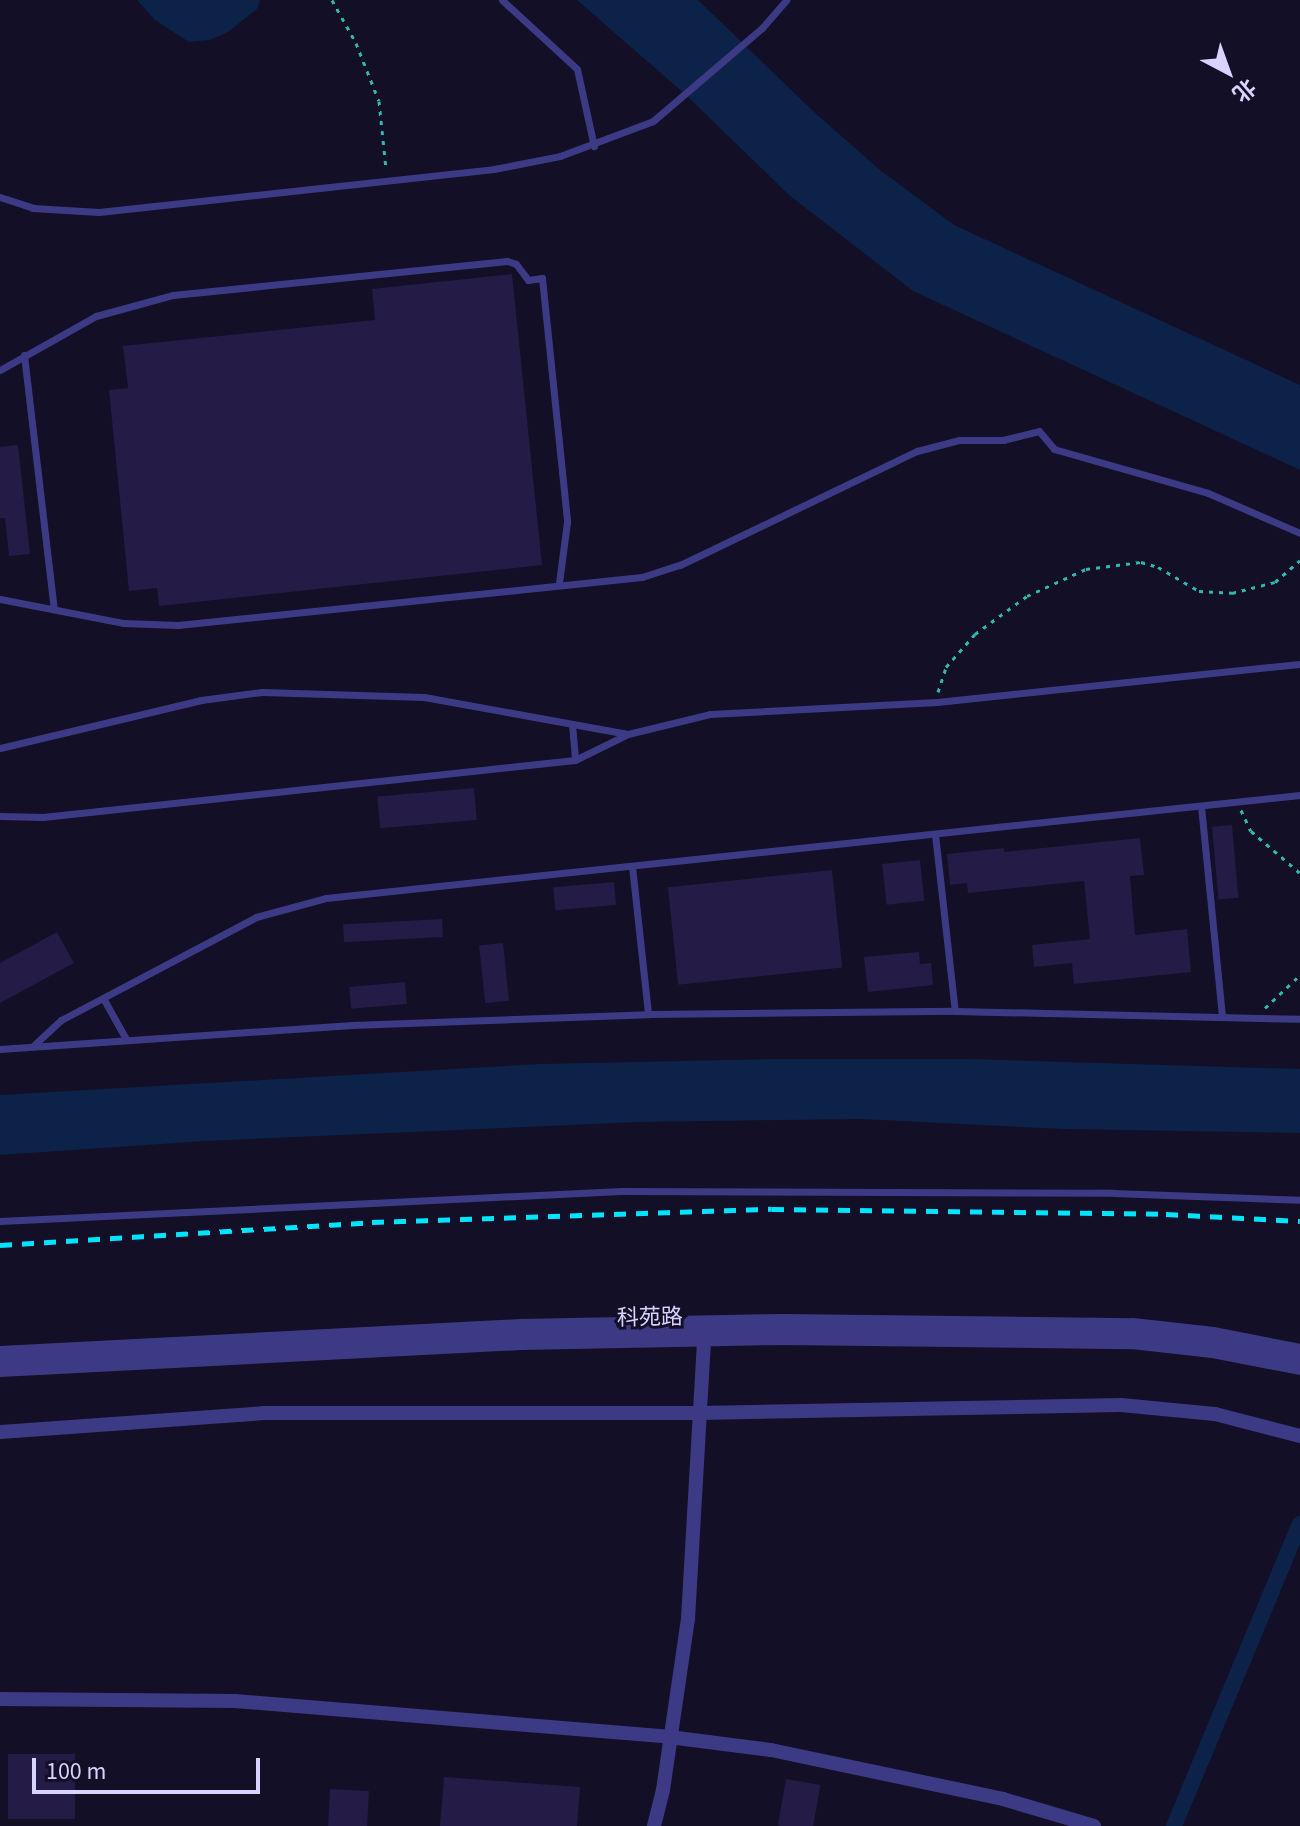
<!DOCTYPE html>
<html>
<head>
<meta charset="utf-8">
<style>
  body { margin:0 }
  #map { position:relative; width:1300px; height:1826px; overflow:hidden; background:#130f26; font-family:"Source Sans 3","Noto Sans SC",sans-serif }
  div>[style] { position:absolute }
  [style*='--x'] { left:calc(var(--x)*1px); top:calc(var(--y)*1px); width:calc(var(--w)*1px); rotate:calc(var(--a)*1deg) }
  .water>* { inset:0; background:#0c2248 }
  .canal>* { height:16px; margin:-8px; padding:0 8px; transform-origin:8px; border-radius:8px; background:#0c2248 }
  .building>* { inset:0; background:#241b47; transform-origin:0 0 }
  .path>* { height:3px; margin-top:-1.5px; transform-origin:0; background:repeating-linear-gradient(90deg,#2fb8b0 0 4px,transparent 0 10px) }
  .service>* { height:7px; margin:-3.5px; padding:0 3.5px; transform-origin:3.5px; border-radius:3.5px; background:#3d3a85 }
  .minor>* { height:14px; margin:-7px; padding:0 7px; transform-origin:7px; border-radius:7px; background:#3d3a85 }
  .tertiary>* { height:16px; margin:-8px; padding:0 8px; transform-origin:8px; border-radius:8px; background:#3d3a85 }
  .rail>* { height:5px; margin-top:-2.5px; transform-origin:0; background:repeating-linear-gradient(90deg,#00e5ff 0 12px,transparent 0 22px) }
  span { translate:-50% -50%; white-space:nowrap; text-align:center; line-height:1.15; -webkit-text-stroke:6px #130f26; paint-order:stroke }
  .street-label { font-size:22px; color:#d9d4ff }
  .north { position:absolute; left:1188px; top:32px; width:80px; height:80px; -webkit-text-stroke:6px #130f26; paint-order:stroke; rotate:139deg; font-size:22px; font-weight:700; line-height:32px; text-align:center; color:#d9d4ff }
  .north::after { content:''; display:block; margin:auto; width:28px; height:36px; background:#d9d4ff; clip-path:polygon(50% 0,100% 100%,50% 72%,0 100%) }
  .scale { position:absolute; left:32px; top:1758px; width:228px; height:36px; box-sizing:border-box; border:4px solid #d9d4ff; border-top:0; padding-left:10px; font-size:24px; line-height:28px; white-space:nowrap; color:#d9d4ff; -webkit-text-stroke:6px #130f26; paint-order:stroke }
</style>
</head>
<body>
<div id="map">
  <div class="water">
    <i style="clip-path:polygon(137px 0,260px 0,257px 9px,228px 32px,210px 40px,189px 42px,155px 20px)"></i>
    <i style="clip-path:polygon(577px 0,698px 0,813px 111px,880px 170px,954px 225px,1300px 385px,1300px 470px,913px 291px,789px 195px,686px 95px)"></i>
    <i style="clip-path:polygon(772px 1059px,970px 1059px,1300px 1069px,1300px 1133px,1062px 1129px,860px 1119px,639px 1122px,205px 1141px,0 1155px,0 1095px,540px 1064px)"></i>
  </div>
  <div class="canal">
    <i style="--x:1174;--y:1826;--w:327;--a:-67.4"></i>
  </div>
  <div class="building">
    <i style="clip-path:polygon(512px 274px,542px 565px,159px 606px,157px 588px,129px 591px,109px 390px,128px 388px,123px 346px,375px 320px,372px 289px)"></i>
    <i style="clip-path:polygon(18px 445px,30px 554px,9px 556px,5px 518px,0 518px,0 447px)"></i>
    <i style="left:474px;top:788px;width:32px;height:97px;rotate:85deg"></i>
    <i style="left:1232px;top:825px;width:73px;height:20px;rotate:85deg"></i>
    <i style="clip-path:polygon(1140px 838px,1144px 875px,1130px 876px,1135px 935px,1187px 929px,1191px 972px,1074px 984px,1072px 963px,1034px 967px,1032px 945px,1090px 939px,1084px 881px,968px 893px,967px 883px,950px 885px,947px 854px,1004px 848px,1004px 852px)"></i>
    <i style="left:920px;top:860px;width:41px;height:38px;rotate:84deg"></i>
    <i style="left:832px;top:870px;width:98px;height:165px;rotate:84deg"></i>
    <i style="left:614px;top:882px;width:23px;height:61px;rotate:85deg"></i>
    <i style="left:442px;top:919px;width:18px;height:99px;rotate:87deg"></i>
    <i style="clip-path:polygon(57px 932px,74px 963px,0 1003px,0 963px)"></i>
    <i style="left:503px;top:943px;width:58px;height:24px;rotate:84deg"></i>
    <i style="clip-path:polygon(919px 952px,920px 964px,931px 963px,933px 985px,868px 992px,864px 957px)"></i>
    <i style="left:405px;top:982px;width:22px;height:56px;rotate:85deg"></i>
    <i style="left:75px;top:1754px;width:65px;height:67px;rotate:90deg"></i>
    <i style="clip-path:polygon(444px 1777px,580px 1787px,577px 1826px,440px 1826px)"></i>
    <i style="left:786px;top:1779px;width:35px;height:47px;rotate:10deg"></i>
    <i style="left:330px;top:1789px;width:39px;height:37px;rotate:3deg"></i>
  </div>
  <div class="path">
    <i style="--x:332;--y:0;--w:49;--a:60.8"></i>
    <i style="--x:356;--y:43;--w:62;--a:68.4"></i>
    <i style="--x:379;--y:101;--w:68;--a:84.1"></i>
    <i style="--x:938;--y:692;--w:26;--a:-72"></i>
    <i style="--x:946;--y:667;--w:44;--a:-48.7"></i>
    <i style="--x:975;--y:634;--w:64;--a:-36.2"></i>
    <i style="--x:1027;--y:596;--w:65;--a:-24.6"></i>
    <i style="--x:1086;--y:569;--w:55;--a:-7.3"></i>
    <i style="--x:1141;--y:562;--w:18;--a:16"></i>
    <i style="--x:1158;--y:567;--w:48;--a:30.3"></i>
    <i style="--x:1199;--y:591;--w:33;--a:3"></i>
    <i style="--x:1232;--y:593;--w:44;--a:-14.3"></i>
    <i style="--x:1275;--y:582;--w:33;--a:-41"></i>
    <i style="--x:1241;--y:810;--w:23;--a:65"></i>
    <i style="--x:1251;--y:831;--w:65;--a:40.6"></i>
    <i style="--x:1265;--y:1008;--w:48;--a:-43.3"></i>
  </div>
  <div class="service">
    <i style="--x:502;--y:0;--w:102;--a:42.6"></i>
    <i style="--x:577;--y:69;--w:79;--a:77.6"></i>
    <i style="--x:0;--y:197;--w:35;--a:18"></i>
    <i style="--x:33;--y:208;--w:66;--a:3.5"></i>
    <i style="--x:99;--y:212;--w:397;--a:-6.2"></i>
    <i style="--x:494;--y:169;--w:67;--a:-11.1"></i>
    <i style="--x:560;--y:156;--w:99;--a:-20.6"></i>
    <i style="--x:653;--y:121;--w:143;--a:-40.5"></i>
    <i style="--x:762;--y:28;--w:37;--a:-49"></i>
    <i style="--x:24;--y:355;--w:256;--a:83.3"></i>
    <i style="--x:0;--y:370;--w:110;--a:-29.4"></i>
    <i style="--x:96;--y:316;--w:80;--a:-15.3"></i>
    <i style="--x:173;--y:295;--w:336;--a:-5.8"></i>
    <i style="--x:507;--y:261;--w:9;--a:18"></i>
    <i style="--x:516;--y:264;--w:20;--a:53"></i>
    <i style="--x:528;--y:280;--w:14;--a:-8"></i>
    <i style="--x:542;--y:278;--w:245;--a:84.1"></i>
    <i style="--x:567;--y:522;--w:62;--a:97.5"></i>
    <i style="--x:0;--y:599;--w:125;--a:11"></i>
    <i style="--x:123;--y:623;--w:55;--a:2.1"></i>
    <i style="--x:178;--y:625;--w:466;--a:-5.9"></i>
    <i style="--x:642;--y:577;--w:40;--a:-18"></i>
    <i style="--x:680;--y:565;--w:263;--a:-25.7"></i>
    <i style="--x:917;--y:451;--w:43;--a:-14.7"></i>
    <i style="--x:959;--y:440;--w:44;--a:0"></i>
    <i style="--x:1003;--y:440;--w:37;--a:-14"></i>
    <i style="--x:1039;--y:431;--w:23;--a:50"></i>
    <i style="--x:1054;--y:449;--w:160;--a:15.9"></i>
    <i style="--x:1208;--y:493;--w:100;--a:23.5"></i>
    <i style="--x:572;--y:724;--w:36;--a:85"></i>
    <i style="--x:0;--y:748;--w:207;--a:-13.4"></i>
    <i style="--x:201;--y:700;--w:62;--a:-7.5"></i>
    <i style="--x:262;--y:692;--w:162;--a:1.8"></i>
    <i style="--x:424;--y:697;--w:207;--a:10.3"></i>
    <i style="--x:628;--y:734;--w:84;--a:-13.7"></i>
    <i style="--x:710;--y:714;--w:227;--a:-3"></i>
    <i style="--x:937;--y:702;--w:365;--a:-6"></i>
    <i style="--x:1201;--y:806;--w:211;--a:84.3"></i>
    <i style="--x:0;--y:816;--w:43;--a:1.3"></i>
    <i style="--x:43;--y:817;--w:535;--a:-6.12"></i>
    <i style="--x:575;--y:760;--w:57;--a:-26.1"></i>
    <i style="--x:935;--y:834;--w:178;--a:83.6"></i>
    <i style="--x:632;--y:866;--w:149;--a:83.8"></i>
    <i style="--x:103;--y:998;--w:47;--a:60.7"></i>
    <i style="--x:33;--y:1046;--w:38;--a:-43"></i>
    <i style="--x:61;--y:1020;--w:221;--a:-27.8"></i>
    <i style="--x:256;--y:917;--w:73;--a:-15.2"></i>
    <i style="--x:326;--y:898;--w:979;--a:-6.04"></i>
    <i style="--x:0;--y:1049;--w:353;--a:-3.9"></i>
    <i style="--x:352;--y:1025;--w:296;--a:-2.1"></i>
    <i style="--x:648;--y:1014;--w:307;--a:-0.6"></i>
    <i style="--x:955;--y:1011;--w:345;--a:1.3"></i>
    <i style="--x:0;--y:1221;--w:622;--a:-2.77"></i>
    <i style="--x:621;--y:1191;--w:492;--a:0.2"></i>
    <i style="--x:1113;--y:1193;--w:187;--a:2.1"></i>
  </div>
  <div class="minor">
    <i style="--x:0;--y:1432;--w:264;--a:-4.1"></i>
    <i style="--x:263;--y:1413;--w:438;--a:0"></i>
    <i style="--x:701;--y:1413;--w:420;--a:-1.1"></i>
    <i style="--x:1121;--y:1405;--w:94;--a:5.5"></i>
    <i style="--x:1215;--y:1414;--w:88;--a:14.5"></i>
    <i style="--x:0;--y:1699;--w:235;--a:0.5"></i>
    <i style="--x:235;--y:1701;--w:435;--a:4.7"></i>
    <i style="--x:669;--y:1737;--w:103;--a:7.3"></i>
    <i style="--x:771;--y:1750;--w:237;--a:11.9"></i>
    <i style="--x:1003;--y:1799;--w:95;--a:16.5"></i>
    <i style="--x:654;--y:1826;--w:37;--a:-76"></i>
    <i style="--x:663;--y:1790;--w:173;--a:-81.7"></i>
    <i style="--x:688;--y:1619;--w:281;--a:-86.7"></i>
  </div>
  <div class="tertiary">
    <i style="--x:0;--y:1354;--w:522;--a:-2.97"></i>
    <i style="--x:521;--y:1327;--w:263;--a:-1.1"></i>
    <i style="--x:784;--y:1322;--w:349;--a:0.7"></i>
    <i style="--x:1133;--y:1326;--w:81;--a:6.3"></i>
    <i style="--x:1214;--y:1335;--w:88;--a:11.2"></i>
    <i style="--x:0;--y:1369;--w:522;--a:-2.97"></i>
    <i style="--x:521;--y:1342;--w:263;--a:-1.1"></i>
    <i style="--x:784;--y:1337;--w:348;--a:0.7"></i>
    <i style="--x:1132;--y:1341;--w:81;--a:6.4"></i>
    <i style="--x:1212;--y:1350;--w:90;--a:10.9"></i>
  </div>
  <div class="rail">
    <i style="--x:0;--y:1245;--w:373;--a:-3.5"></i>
    <i style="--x:372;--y:1222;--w:400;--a:-1.9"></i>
    <i style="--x:772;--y:1209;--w:394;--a:0.7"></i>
    <i style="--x:1166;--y:1214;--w:134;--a:3"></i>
  </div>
  <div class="street-label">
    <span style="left:650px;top:1318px;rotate:-1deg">科苑路</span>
  </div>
  <div class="north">北</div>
  <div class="scale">100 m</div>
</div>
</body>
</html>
